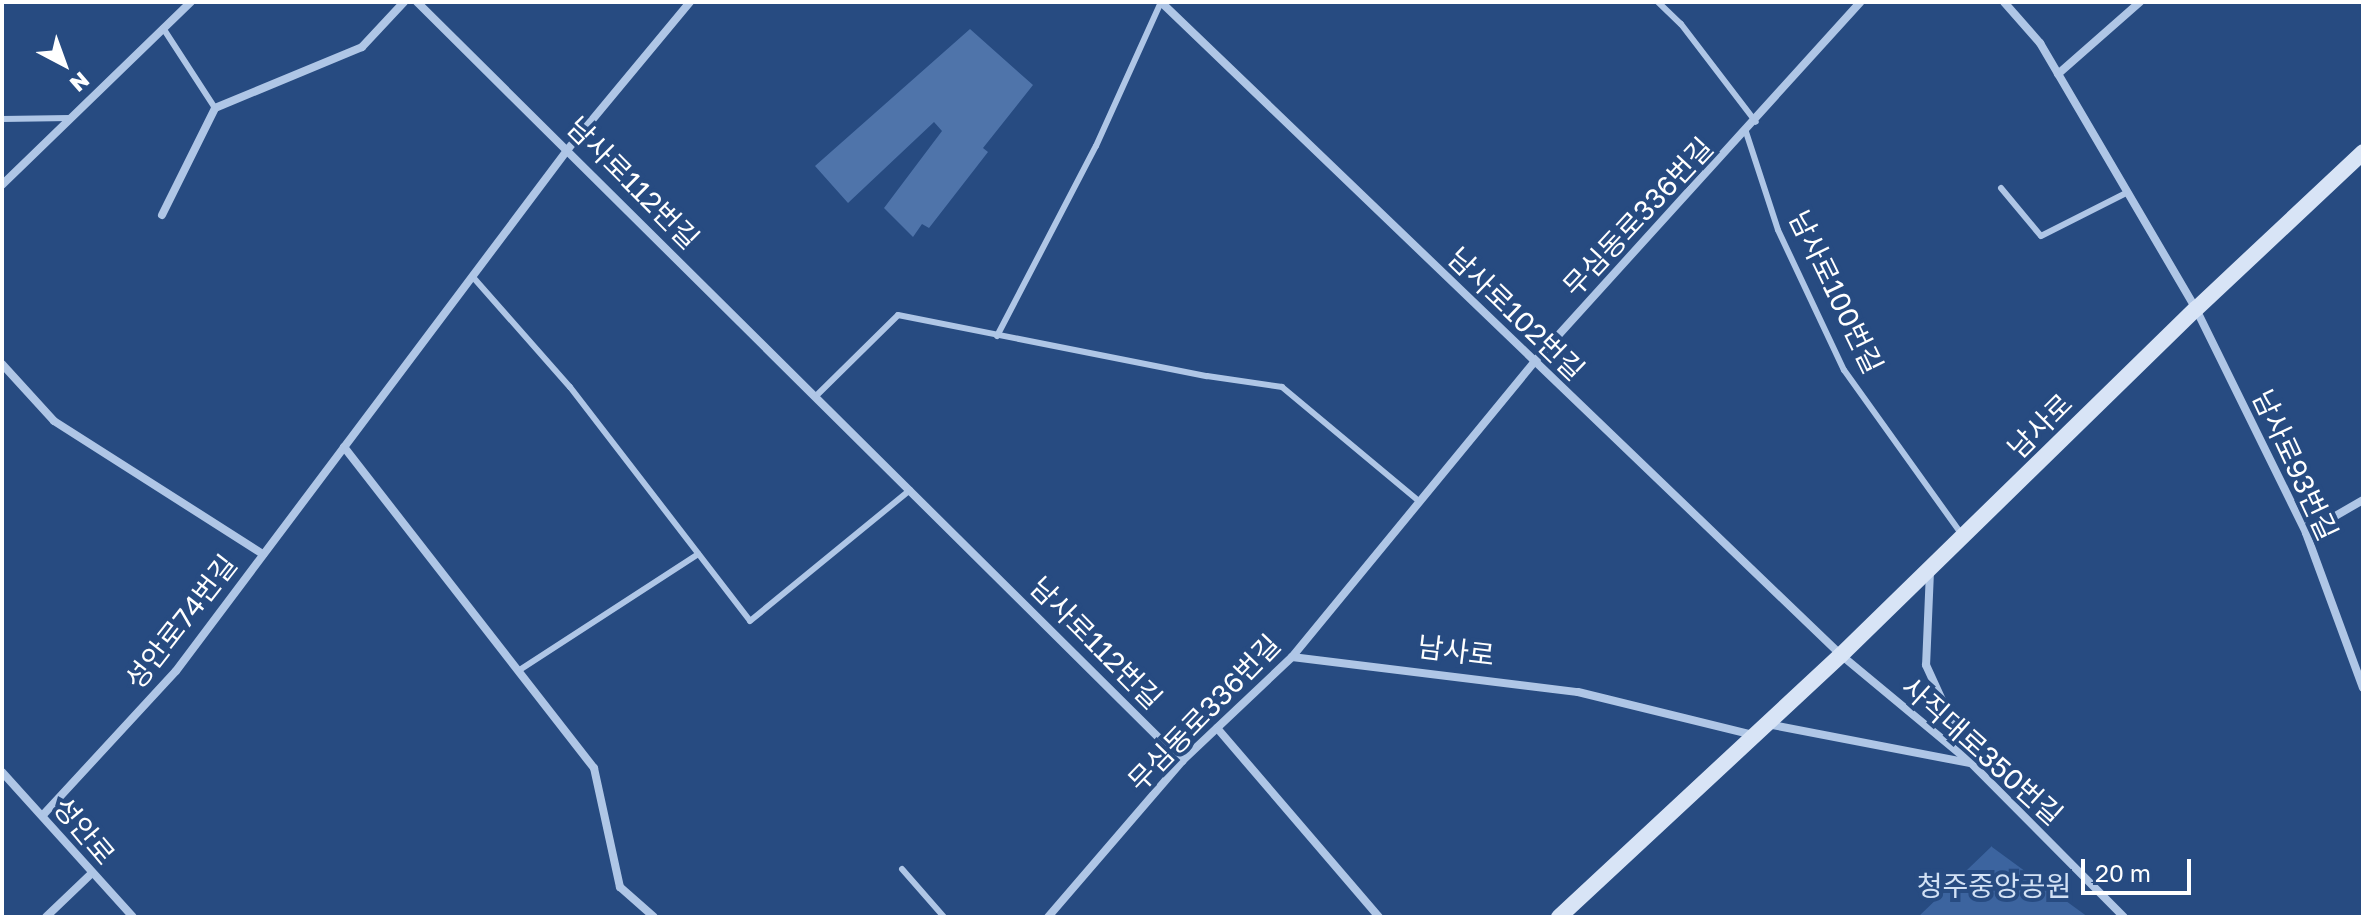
<!DOCTYPE html>
<html>
<head>
<meta charset="utf-8">
<style>
  body { margin:0 }
  #map { position:relative; width:2365px; height:919px; overflow:hidden; background:#274b81; font-family:"Golos Text","Noto Sans KR",sans-serif }
  div>[style] { position:absolute }
  [style*='--x'] { left:calc(var(--x)*1px); top:calc(var(--y)*1px); width:calc(var(--w)*1px); rotate:calc(var(--a)*1deg) }
  .green>* { inset:0; background:#3c649f }
  .building>* { inset:0; background:#4f74aa }
  .lane>* { height:6px; margin:-3px; padding:0 3px; transform-origin:3px; border-radius:3px; background:#afc6e6 }
  .street>* { height:8px; margin:-4px; padding:0 4px; transform-origin:4px; border-radius:4px; background:#afc6e6 }
  .secondary>* { height:16px; margin:-8px; padding:0 8px; transform-origin:8px; border-radius:8px; background:#d8e4f6 }
  span { translate:-50% -50%; white-space:nowrap; text-align:center; line-height:1.15; -webkit-text-stroke:8px #274b81; paint-order:stroke }
  .street-label { font-size:28px; color:#fff }
  .park-label { font-size:28px; color:#d2e1f5 }
  .frame { position:absolute; inset:0; border:4px solid #fff; pointer-events:none }
  .north { position:absolute; left:24px; top:24px; width:80px; height:80px; -webkit-text-stroke:6px #274b81; paint-order:stroke; rotate:139deg; font-size:22px; font-weight:700; line-height:32px; text-align:center; color:#fff }
  .north::after { content:''; display:block; margin:auto; width:28px; height:36px; background:#fff; clip-path:polygon(50% 0,100% 100%,50% 72%,0 100%) }
  .scale { position:absolute; left:2081px; top:859px; width:110px; height:36px; box-sizing:border-box; border:4px solid #fff; border-top:0; padding-left:10px; font-size:24px; line-height:28px; white-space:nowrap; color:#fff; -webkit-text-stroke:6px #274b81; paint-order:stroke }
</style>
</head>
<body>
<div id="map">
  <div class="green">
    <i style="clip-path:polygon(1992px 846px,1992px 847px,2088px 917px,1918px 917px)"></i>
  </div>
  <div class="building">
    <i style="clip-path:polygon(970px 29px,1033px 85px,983px 148px,988px 152px,929px 228px,922px 224px,913px 237px,884px 208px,942px 131px,934px 122px,848px 203px,815px 166px)"></i>
  </div>
  <div class="lane">
    <i style="--x:1658;--y:2;--w:32;--a:44"></i>
    <i style="--x:1681;--y:24;--w:123;--a:52.6"></i>
    <i style="--x:163;--y:28;--w:95;--a:57"></i>
    <i style="--x:2;--y:119;--w:68;--a:-0.8"></i>
    <i style="--x:1746;--y:132;--w:103;--a:71.9"></i>
    <i style="--x:1778;--y:230;--w:155;--a:64.8"></i>
    <i style="--x:1844;--y:370;--w:203;--a:54.4"></i>
    <i style="--x:2001;--y:188;--w:62;--a:50.2"></i>
    <i style="--x:2041;--y:236;--w:97;--a:-26.8"></i>
    <i style="--x:472;--y:276;--w:148;--a:48.6"></i>
    <i style="--x:570;--y:387;--w:295;--a:52.4"></i>
    <i style="--x:750;--y:621;--w:207;--a:-39.3"></i>
    <i style="--x:997;--y:336;--w:214;--a:-62.5"></i>
    <i style="--x:1096;--y:146;--w:158;--a:-65.7"></i>
    <i style="--x:816;--y:396;--w:115;--a:-44.6"></i>
    <i style="--x:898;--y:315;--w:315;--a:11.2"></i>
    <i style="--x:1207;--y:376;--w:76;--a:8.3"></i>
    <i style="--x:1282;--y:387;--w:178;--a:39.8"></i>
    <i style="--x:518;--y:671;--w:215;--a:-33"></i>
    <i style="--x:902;--y:869;--w:64;--a:48.8"></i>
  </div>
  <div class="street">
    <i style="--x:417;--y:2;--w:1078;--a:44.77"></i>
    <i style="--x:1161;--y:2;--w:943;--a:43.84"></i>
    <i style="--x:1841;--y:655;--w:169;--a:39.7"></i>
    <i style="--x:1971;--y:763;--w:217;--a:45.2"></i>
    <i style="--x:2004;--y:2;--w:55;--a:48.7"></i>
    <i style="--x:2040;--y:43;--w:308;--a:59.6"></i>
    <i style="--x:2196;--y:309;--w:250;--a:63.8"></i>
    <i style="--x:2306;--y:533;--w:165;--a:69.8"></i>
    <i style="--x:2058;--y:74;--w:109;--a:-41.3"></i>
    <i style="--x:2;--y:185;--w:263;--a:-44.1"></i>
    <i style="--x:162;--y:215;--w:119;--a:-63.6"></i>
    <i style="--x:215;--y:108;--w:159;--a:-22.5"></i>
    <i style="--x:362;--y:47;--w:62;--a:-47"></i>
    <i style="--x:2;--y:364;--w:77;--a:47.6"></i>
    <i style="--x:54;--y:421;--w:248;--a:32.5"></i>
    <i style="--x:344;--y:447;--w:407;--a:52.1"></i>
    <i style="--x:594;--y:768;--w:122;--a:77.7"></i>
    <i style="--x:620;--y:887;--w:45;--a:41.4"></i>
    <i style="--x:2306;--y:533;--w:66;--a:-30.1"></i>
    <i style="--x:1930;--y:571;--w:94;--a:92.4"></i>
    <i style="--x:1926;--y:665;--w:103;--a:65.4"></i>
    <i style="--x:1292;--y:657;--w:288;--a:7"></i>
    <i style="--x:1578;--y:692;--w:180;--a:13.8"></i>
    <i style="--x:1767;--y:724;--w:207;--a:10.9"></i>
    <i style="--x:1217;--y:728;--w:249;--a:49.4"></i>
    <i style="--x:2;--y:772;--w:195;--a:47.9"></i>
    <i style="--x:43;--y:815;--w:196;--a:-47.3"></i>
    <i style="--x:176;--y:671;--w:653;--a:-53.09"></i>
    <i style="--x:568;--y:149;--w:191;--a:-50.3"></i>
    <i style="--x:46;--y:917;--w:62;--a:-43.7"></i>
    <i style="--x:1048;--y:917;--w:206;--a:-49.3"></i>
    <i style="--x:1182;--y:761;--w:151;--a:-43.4"></i>
    <i style="--x:1292;--y:657;--w:382;--a:-50.6"></i>
    <i style="--x:1534;--y:362;--w:486;--a:-47.8"></i>
  </div>
  <div class="secondary">
    <i style="--x:1559;--y:917;--w:385;--a:-42.9"></i>
    <i style="--x:1841;--y:655;--w:496;--a:-44.3"></i>
    <i style="--x:2196;--y:309;--w:229;--a:-43.2"></i>
  </div>
  <div class="street-label">
    <span style="left:633px;top:183px;rotate:45deg">남사로112번길</span>
    <span style="left:1638px;top:217px;rotate:-47deg">무심동로336번길</span>
    <span style="left:1836px;top:292px;rotate:64deg">남사로100번길</span>
    <span style="left:1516px;top:314px;rotate:44deg">남사로102번길</span>
    <span style="left:2040px;top:426px;rotate:-45deg">남사로</span>
    <span style="left:2295px;top:465px;rotate:65deg">남사로93번길</span>
    <span style="left:181px;top:622px;rotate:-52deg">성안로74번길</span>
    <span style="left:1096px;top:643px;rotate:45deg">남사로112번길</span>
    <span style="left:1456px;top:651px;rotate:7deg">남사로</span>
    <span style="left:1204px;top:713px;rotate:-46deg">무심동로336번길</span>
    <span style="left:1982px;top:751px;rotate:42deg">사직대로350번길</span>
    <span style="left:84px;top:831px;rotate:50deg">성안로</span>
  </div>
  <div class="park-label">
    <span style="left:1994px;top:886px">청주중앙공원</span>
  </div>
  <div class="frame"></div>
  <div class="north">N</div>
  <div class="scale">20 m</div>
</div>
</body>
</html>
